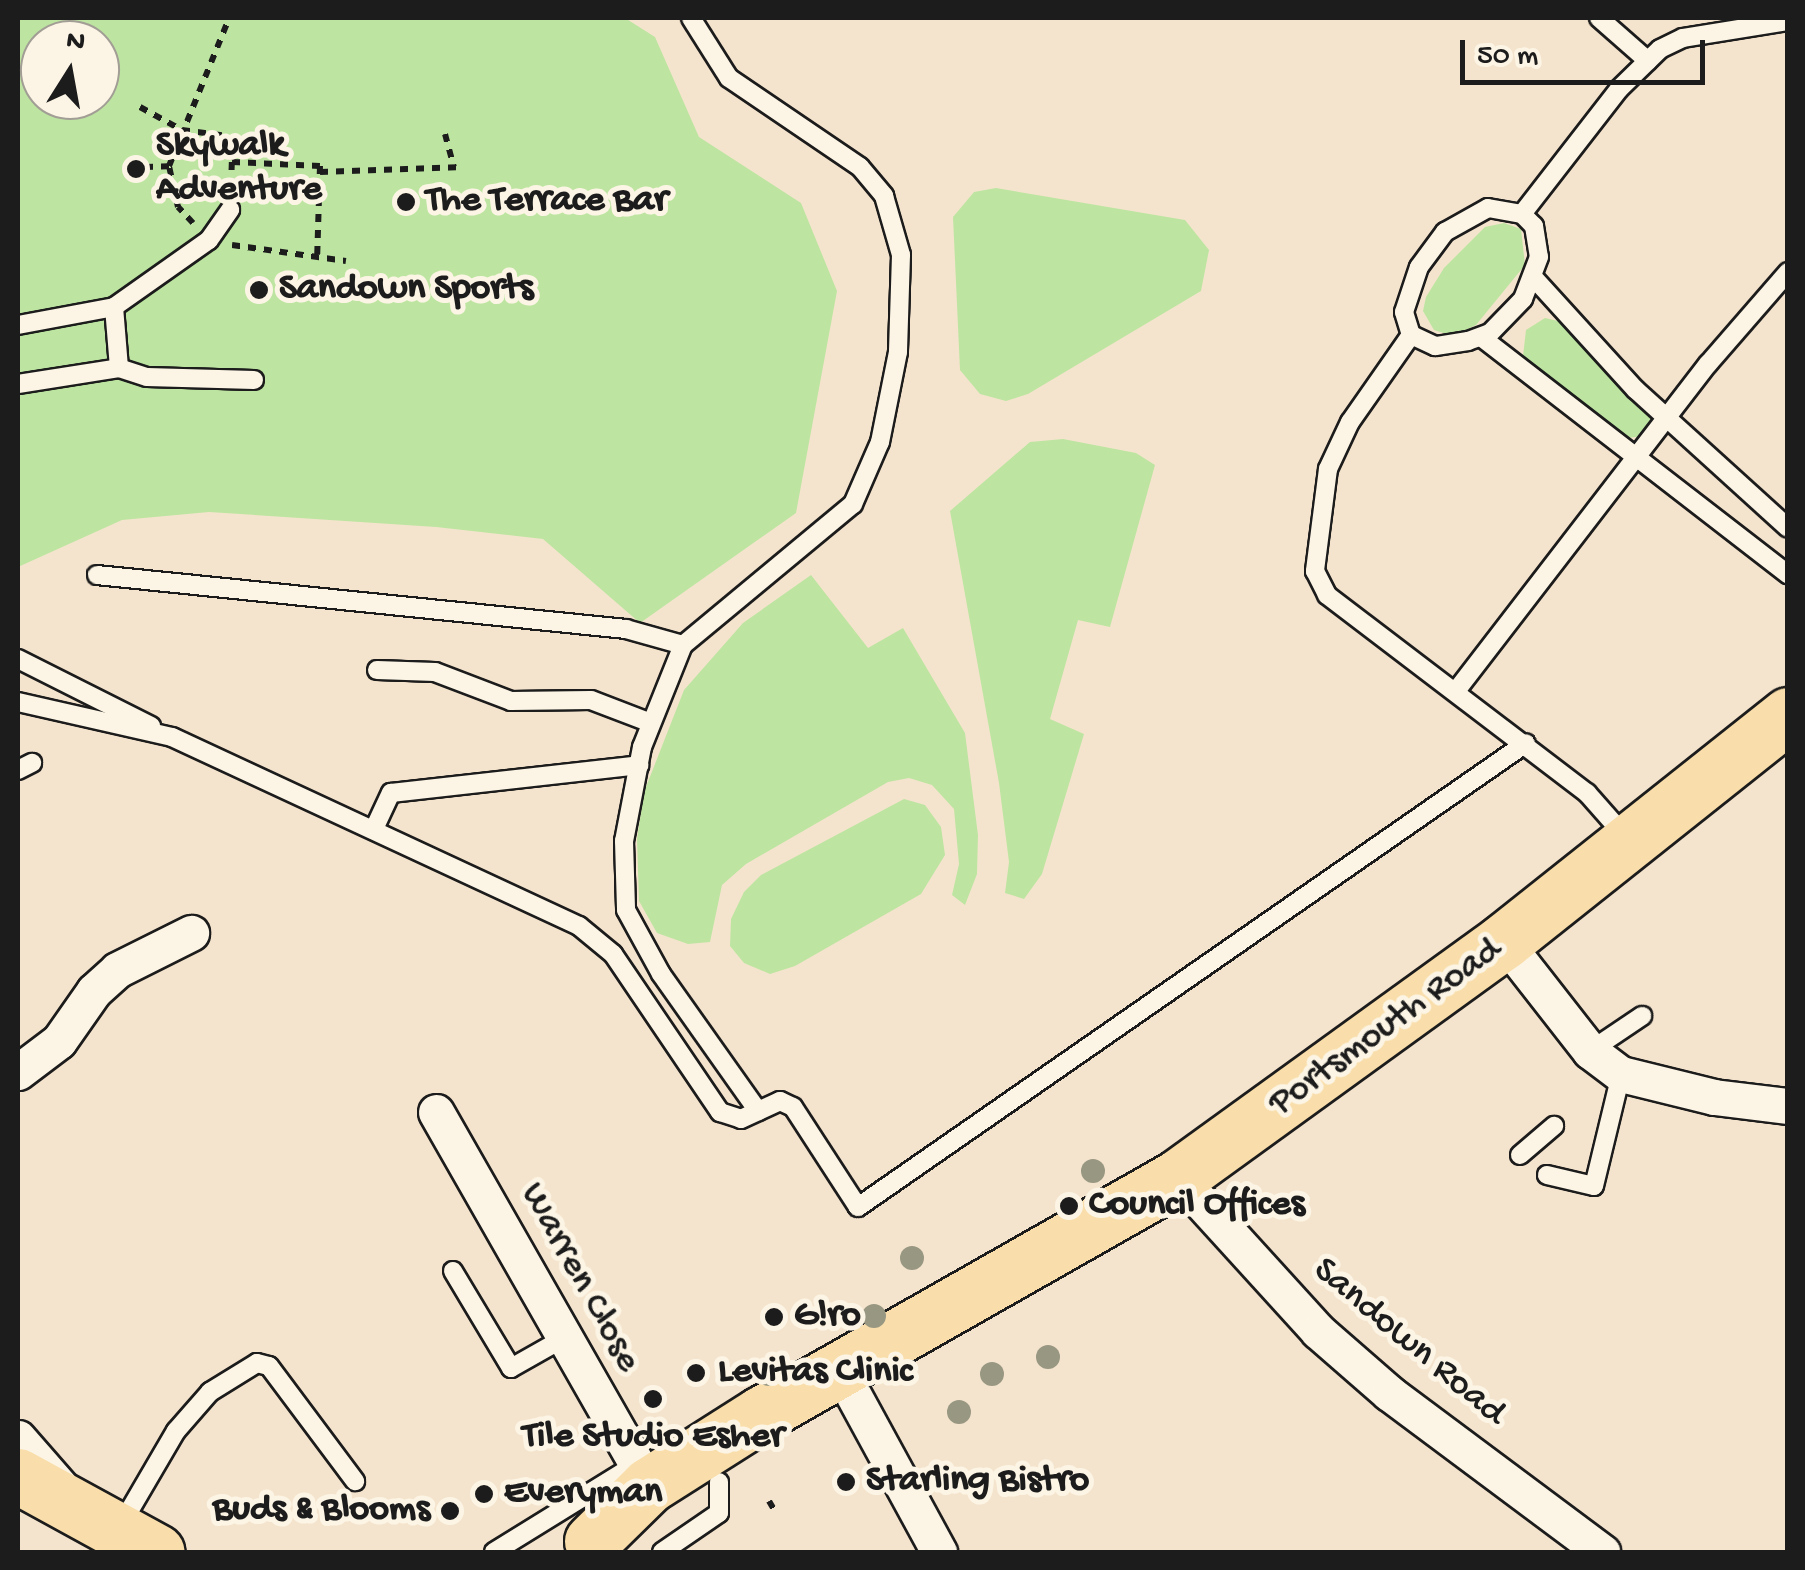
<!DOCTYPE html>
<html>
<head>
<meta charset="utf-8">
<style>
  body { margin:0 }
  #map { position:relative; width:1805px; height:1570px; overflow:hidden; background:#f5e4cd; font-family:"Gochi Hand",sans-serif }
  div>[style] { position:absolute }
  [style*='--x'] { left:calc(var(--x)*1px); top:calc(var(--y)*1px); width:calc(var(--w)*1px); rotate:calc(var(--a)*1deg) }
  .green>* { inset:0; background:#bde5a1 }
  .path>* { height:6px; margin-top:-3px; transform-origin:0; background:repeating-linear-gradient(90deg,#1c1c1c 0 8px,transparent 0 16px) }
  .roads { filter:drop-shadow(2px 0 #1c1c1c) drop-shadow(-2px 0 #1c1c1c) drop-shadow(0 2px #1c1c1c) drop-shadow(0 -2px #1c1c1c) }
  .lane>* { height:18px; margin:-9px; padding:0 9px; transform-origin:9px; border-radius:9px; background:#fcf5e5 }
  .street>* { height:35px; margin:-17.5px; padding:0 17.5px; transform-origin:17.5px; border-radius:17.5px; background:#fcf5e5 }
  .primary>* { height:55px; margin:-27.5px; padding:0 27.5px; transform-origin:27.5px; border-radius:27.5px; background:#f9deab }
  .trees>* { width:24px; height:24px; margin:-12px; border-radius:50%; background:#989782 }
  .dots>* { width:28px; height:28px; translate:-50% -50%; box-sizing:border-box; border:5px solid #fcf5e5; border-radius:50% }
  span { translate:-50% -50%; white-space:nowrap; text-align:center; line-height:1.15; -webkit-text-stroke:10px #fcf5e5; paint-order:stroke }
  .poi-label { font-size:38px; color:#1c1c1c; font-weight:700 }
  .left { translate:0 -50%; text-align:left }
  .right { translate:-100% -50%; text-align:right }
  .street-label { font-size:38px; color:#1c1c1c }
  .frame { position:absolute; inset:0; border:20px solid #1c1c1c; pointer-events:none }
  .north { position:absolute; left:20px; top:20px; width:100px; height:100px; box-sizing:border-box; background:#fcf5e5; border:2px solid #a29e95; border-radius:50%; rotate:11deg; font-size:28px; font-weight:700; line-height:40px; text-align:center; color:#1c1c1c }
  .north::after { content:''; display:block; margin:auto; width:35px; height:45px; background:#1c1c1c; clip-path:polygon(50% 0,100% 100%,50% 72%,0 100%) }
  .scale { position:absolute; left:1460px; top:40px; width:245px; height:45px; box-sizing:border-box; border:5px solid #1c1c1c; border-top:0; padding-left:12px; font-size:30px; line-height:35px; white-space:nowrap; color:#1c1c1c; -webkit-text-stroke:8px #fcf5e5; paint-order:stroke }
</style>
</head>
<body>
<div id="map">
  <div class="green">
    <i style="clip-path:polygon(evenodd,18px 18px,625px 18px,655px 37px,699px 137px,801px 203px,837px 291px,796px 513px,640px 623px,543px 539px,436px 527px,209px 512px,122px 520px,18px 567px,18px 18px,40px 40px,100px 40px,100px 100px,40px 100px,40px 40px)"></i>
    <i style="clip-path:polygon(996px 188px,1185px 220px,1209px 250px,1201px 291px,1028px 394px,1006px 401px,980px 394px,960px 370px,953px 217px,974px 192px)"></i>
    <i style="clip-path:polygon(1504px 223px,1521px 229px,1525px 265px,1476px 325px,1453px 336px,1434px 330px,1423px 311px,1426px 297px,1444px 268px,1485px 227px)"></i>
    <i style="clip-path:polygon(1545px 318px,1562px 322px,1647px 408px,1654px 421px,1644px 436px,1627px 438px,1523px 356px,1526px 330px)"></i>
    <i style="clip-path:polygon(1063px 439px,1136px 453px,1155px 465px,1110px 627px,1078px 620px,1050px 719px,1084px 734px,1042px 874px,1024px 899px,1005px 893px,1009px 862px,999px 783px,950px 511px,1030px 442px)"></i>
    <i style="clip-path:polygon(811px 575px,868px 648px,903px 628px,965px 733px,978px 835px,977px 874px,965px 905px,952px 895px,959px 864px,954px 809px,932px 785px,909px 778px,888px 782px,746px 864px,722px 885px,710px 942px,688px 944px,657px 933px,639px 901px,637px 839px,644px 792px,684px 690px,743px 623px)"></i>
    <i style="clip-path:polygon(904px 799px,925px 805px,941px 827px,945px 855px,921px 894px,795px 966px,770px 974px,744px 963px,730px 946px,731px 919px,744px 892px,761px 875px)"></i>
  </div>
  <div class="path">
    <i style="--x:140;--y:107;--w:48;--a:28.7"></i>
    <i style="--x:182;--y:130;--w:46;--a:7.4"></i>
    <i style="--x:228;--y:136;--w:26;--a:81"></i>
    <i style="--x:445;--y:134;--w:34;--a:75"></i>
    <i style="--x:229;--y:147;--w:16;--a:0"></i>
    <i style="--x:145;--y:167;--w:24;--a:-2"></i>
    <i style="--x:320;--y:172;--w:144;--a:-2"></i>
    <i style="--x:231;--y:186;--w:24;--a:-88"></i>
    <i style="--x:232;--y:162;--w:88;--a:2.6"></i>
    <i style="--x:320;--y:166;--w:94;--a:91.8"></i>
    <i style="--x:193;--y:223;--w:22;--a:-133"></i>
    <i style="--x:178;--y:207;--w:42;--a:-102.4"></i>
    <i style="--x:169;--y:166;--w:160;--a:-67.9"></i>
    <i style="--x:232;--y:245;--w:115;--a:8"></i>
    <i style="--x:769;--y:1501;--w:14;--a:60"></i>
  </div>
  <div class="roads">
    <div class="lane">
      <i style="--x:691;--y:18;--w:71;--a:57.7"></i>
      <i style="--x:729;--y:78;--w:158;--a:34.2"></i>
      <i style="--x:860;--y:167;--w:38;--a:50"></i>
      <i style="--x:884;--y:196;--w:61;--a:73.9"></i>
      <i style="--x:901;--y:255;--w:97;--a:91.8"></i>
      <i style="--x:898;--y:352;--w:92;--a:101.3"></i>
      <i style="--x:880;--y:442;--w:68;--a:113.5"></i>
      <i style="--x:853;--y:504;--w:221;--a:140.3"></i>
      <i style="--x:683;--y:645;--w:110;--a:111.9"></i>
      <i style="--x:642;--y:747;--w:96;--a:100.8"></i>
      <i style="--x:624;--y:841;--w:69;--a:88.3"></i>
      <i style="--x:626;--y:910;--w:73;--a:61.3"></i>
      <i style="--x:661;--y:974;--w:168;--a:54.7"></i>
      <i style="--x:1599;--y:18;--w:65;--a:41.3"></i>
      <i style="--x:1488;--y:208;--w:35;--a:10"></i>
      <i style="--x:1522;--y:214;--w:17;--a:45"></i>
      <i style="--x:1534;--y:226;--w:31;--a:81"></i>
      <i style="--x:1539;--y:257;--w:45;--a:110.9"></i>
      <i style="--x:1523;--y:299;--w:47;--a:134.1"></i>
      <i style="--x:1490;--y:333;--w:23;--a:160"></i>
      <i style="--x:1468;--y:341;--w:33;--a:171"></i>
      <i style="--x:1435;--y:346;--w:26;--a:-155"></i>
      <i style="--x:1411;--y:335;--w:24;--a:-107"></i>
      <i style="--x:1404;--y:312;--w:47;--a:-71.6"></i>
      <i style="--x:1419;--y:267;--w:44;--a:-53.4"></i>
      <i style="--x:1445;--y:232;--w:49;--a:-29.2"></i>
      <i style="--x:1522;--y:214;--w:158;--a:-52.2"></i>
      <i style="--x:1619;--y:89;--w:57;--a:-44.3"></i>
      <i style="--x:1660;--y:49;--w:25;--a:-26"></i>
      <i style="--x:1683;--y:38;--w:106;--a:-9.2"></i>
      <i style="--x:1534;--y:278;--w:151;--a:47.7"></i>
      <i style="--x:1636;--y:390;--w:205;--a:42.2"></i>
      <i style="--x:114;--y:307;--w:116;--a:-35.2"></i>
      <i style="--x:209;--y:240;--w:37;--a:-55"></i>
      <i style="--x:18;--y:325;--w:98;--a:-10.6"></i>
      <i style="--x:114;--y:307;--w:61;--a:85.3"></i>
      <i style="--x:1411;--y:335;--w:106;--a:125"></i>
      <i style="--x:1350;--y:422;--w:52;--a:115.1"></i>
      <i style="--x:1328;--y:469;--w:103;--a:97.3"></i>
      <i style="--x:1315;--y:571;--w:27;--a:63"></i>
      <i style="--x:1327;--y:595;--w:327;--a:37.3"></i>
      <i style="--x:1587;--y:793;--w:57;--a:48.5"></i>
      <i style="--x:1481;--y:337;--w:388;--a:37.7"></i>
      <i style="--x:18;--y:384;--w:102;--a:-9"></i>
      <i style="--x:119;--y:368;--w:29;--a:18"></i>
      <i style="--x:147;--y:377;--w:107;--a:1.6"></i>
      <i style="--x:97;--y:575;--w:532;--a:5.83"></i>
      <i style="--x:626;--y:629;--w:59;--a:15.7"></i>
      <i style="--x:18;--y:659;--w:149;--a:26.7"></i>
      <i style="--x:377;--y:670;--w:58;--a:2"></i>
      <i style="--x:435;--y:672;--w:81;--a:20.9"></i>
      <i style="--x:511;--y:701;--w:80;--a:-0.7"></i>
      <i style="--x:591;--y:700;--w:64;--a:21"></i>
      <i style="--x:1456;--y:691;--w:413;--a:-52.4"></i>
      <i style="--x:1708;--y:364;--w:122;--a:-49"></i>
      <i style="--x:18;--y:702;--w:158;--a:12.8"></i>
      <i style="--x:172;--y:737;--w:449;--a:24.9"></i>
      <i style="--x:579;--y:926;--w:44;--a:39.5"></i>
      <i style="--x:613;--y:954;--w:191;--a:55.9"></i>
      <i style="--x:720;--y:1112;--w:22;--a:18"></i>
      <i style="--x:741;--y:1119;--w:43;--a:-24.8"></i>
      <i style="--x:780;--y:1101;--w:14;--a:25"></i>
      <i style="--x:793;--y:1107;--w:119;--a:57"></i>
      <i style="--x:858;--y:1207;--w:813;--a:-34.78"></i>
      <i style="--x:18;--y:770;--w:16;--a:-27"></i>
      <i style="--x:374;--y:829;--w:40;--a:-65"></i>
      <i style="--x:391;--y:793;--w:250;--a:-6.4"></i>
      <i style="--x:1590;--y:1051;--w:63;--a:-33.9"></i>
      <i style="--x:1520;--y:1155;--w:45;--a:-40.5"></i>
      <i style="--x:1547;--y:1175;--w:48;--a:13.2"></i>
      <i style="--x:1594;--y:1186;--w:115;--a:-76.4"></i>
      <i style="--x:453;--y:1271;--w:113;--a:59.1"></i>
      <i style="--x:511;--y:1368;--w:61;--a:-29.5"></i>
      <i style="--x:121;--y:1525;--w:109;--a:-59.7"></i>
      <i style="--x:176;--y:1431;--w:52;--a:-48.9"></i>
      <i style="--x:210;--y:1392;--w:55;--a:-31.7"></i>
      <i style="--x:257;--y:1363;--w:12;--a:14"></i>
      <i style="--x:269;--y:1366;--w:144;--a:53.2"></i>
      <i style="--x:494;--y:1552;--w:166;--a:-31.7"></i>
      <i style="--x:662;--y:1552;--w:69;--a:-34.4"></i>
      <i style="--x:719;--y:1513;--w:31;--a:-90"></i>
    </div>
    <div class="street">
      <i style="--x:1504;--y:941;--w:140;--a:52"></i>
      <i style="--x:1590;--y:1051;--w:39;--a:37"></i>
      <i style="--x:1621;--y:1074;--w:96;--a:13.9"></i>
      <i style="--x:1714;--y:1097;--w:75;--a:6.9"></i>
      <i style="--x:18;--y:1072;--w:51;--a:-37.1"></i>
      <i style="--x:59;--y:1041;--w:61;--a:-55"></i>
      <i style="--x:94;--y:991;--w:31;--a:-42"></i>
      <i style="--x:117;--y:970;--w:83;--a:-26.6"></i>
      <i style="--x:436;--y:1112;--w:430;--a:60.3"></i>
      <i style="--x:1178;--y:1177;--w:208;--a:47.7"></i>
      <i style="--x:1318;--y:1331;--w:94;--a:41.1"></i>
      <i style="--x:1389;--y:1393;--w:266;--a:36.7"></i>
      <i style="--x:854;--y:1396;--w:178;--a:61.4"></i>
      <i style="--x:18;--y:1438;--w:64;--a:48.8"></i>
    </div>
    <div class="primary">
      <i style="--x:18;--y:1476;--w:158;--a:28.7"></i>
      <i style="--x:592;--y:1541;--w:80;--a:-44.5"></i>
      <i style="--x:649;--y:1485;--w:133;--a:-32.4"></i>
      <i style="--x:761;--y:1414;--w:480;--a:-29.6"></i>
      <i style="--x:1178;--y:1177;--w:402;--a:-35.9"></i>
      <i style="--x:1504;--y:941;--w:363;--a:-38.5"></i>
    </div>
  </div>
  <div class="trees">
    <i style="left:1093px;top:1171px"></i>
    <i style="left:912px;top:1258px"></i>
    <i style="left:874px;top:1316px"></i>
    <i style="left:1048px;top:1357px"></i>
    <i style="left:769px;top:1374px"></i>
    <i style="left:992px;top:1374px"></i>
    <i style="left:959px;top:1412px"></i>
  </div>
  <div class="dots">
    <i style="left:136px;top:169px;background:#1c1c1c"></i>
    <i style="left:406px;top:202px;background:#1c1c1c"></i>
    <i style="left:259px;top:290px;background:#1c1c1c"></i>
    <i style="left:1069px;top:1206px;background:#1c1c1c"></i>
    <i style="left:774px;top:1317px;background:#1c1c1c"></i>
    <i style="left:696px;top:1373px;background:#1c1c1c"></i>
    <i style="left:653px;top:1399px;background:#1c1c1c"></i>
    <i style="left:846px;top:1482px;background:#1c1c1c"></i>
    <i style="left:484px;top:1494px;background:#1c1c1c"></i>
    <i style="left:450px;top:1511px;background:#1c1c1c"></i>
  </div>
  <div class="poi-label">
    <span class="left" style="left:156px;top:169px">Skywalk<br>Adventure</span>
    <span class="left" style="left:426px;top:202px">The Terrace Bar</span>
    <span class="left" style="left:279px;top:290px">Sandown Sports</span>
    <span class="left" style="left:1089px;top:1206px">Council Offices</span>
    <span class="left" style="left:794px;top:1317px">G!ro</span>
    <span class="left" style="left:718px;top:1373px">Levitas Clinic</span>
    <span style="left:653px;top:1438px">Tile Studio Esher</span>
    <span class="left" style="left:866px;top:1482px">Starling Bistro</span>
    <span class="left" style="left:504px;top:1494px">Everyman</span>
    <span class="right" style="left:430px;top:1511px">Buds &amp; Blooms</span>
  </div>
  <div class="street-label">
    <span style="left:1386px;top:1028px;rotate:-36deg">Portsmouth Road</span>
    <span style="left:579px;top:1278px;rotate:61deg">Warren Close</span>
    <span style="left:1408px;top:1343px;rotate:40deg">Sandown Road</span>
  </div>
  <div class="frame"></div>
  <div class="north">N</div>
  <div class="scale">50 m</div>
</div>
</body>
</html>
